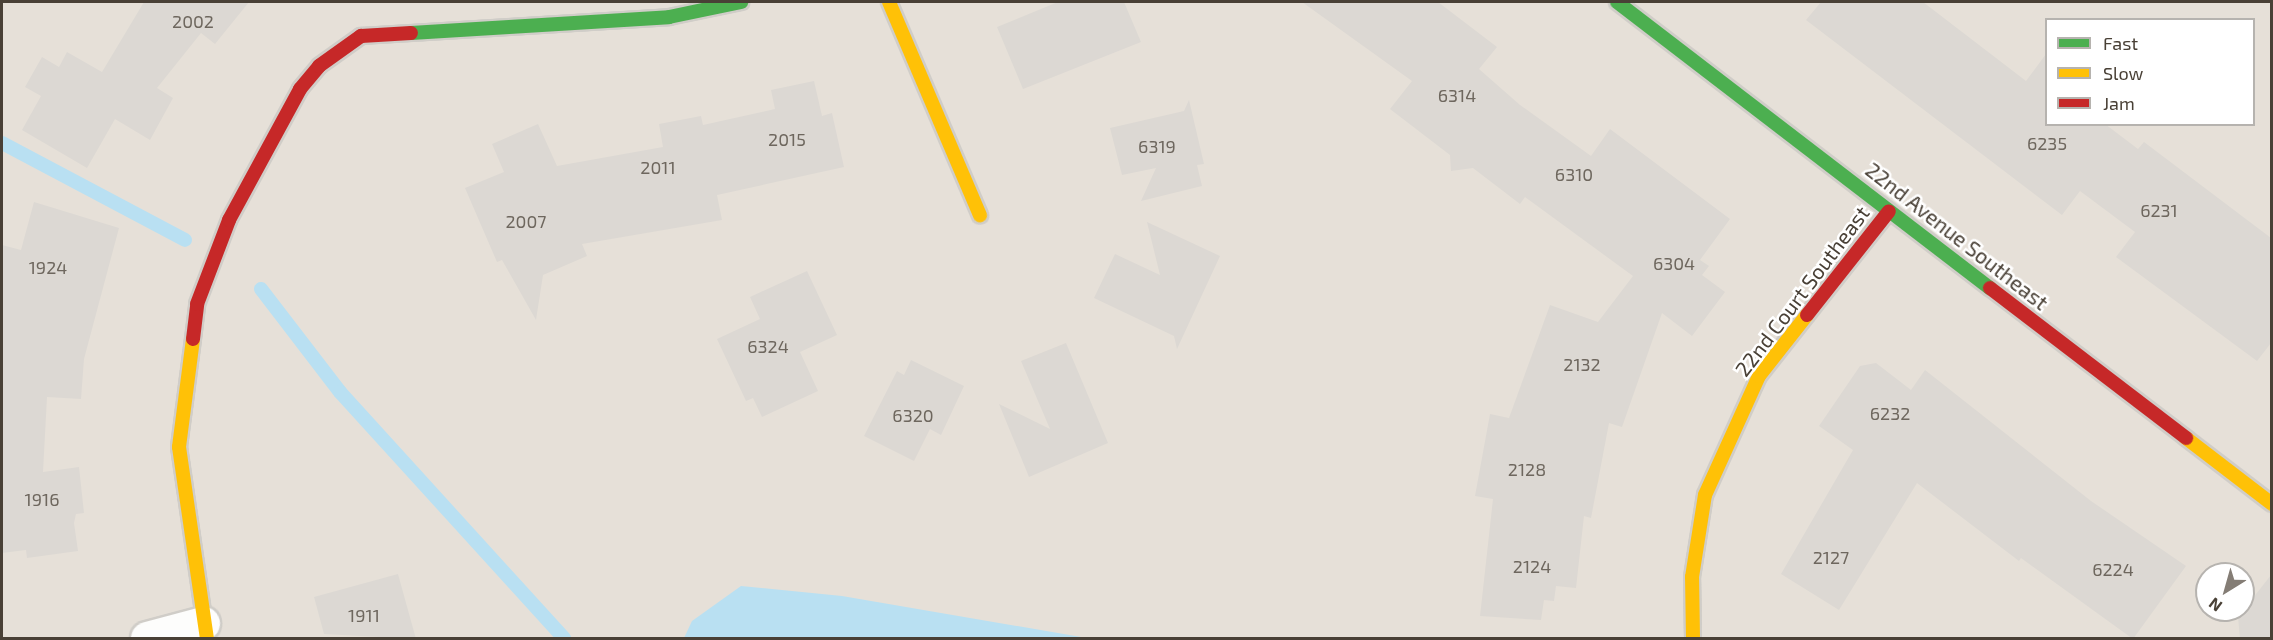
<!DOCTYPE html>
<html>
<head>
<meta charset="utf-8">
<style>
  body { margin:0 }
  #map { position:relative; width:2273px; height:640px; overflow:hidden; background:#f2efeb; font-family:"Exo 2",sans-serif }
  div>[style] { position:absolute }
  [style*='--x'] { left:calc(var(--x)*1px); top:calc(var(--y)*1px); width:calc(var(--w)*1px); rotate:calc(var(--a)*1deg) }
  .residential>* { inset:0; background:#e6e0d8 }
  .water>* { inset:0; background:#b9e0f2 }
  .stream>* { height:14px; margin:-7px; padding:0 7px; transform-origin:7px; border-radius:7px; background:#b9e0f2 }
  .building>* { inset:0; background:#dcd8d3 }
  .roads { filter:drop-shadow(2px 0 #d0cdc8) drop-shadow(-2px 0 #d0cdc8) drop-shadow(0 2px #d0cdc8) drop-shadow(0 -2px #d0cdc8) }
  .street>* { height:33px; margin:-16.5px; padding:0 16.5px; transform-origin:16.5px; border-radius:16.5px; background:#fdfdfc }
  .fast>* { height:14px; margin:-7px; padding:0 7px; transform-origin:7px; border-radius:7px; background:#4caf50 }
  .slow>* { height:14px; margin:-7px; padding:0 7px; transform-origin:7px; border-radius:7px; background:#ffc107 }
  .jam>* { height:14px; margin:-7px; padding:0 7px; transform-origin:7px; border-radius:7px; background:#c62828 }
  span { translate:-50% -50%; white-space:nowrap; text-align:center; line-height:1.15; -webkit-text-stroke:5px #fff; paint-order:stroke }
  .number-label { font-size:18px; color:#6e675e }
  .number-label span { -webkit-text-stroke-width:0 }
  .street-label { font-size:21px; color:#494036 }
  .frame { position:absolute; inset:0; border:3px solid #494036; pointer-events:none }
  .legend { position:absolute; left:2045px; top:18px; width:210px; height:108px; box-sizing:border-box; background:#fff; border:2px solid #b6b3af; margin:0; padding:8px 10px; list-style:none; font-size:18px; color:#494036 }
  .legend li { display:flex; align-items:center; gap:12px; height:30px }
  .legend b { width:30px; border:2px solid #b6b3af }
  .north { position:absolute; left:2195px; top:562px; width:60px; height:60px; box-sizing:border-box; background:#fff; border:2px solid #b6b3af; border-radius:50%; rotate:217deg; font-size:16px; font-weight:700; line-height:24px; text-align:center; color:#494036 }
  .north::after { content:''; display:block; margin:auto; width:21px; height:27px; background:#847d75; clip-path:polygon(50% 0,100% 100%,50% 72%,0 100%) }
</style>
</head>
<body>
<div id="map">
  <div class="residential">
    <i style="clip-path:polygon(evenodd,2px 2px,2271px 2px,2271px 638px,2px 638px,2px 2px,2046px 20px,2254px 20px,2254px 124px,2046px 124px,2046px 20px,2px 2px,2207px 574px,2243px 574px,2243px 610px,2207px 610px,2207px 574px)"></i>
  </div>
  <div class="water">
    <i style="clip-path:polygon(741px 586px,842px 596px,1087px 638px,684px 638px,692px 621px)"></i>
  </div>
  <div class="stream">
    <i style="--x:2;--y:143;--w:207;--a:27.9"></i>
    <i style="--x:261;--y:289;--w:130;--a:52.5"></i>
    <i style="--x:340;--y:392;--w:333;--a:47.7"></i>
  </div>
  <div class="building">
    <i style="clip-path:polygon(144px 2px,249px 2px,215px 44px,201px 33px,157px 88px,173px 98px,150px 140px,115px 119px,87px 168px,22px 130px,41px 96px,25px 87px,42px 57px,59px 67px,67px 52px,102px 72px)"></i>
    <i style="clip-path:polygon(1058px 2px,1124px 2px,1141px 42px,1023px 89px,997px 27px)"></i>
    <i style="clip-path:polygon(1302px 2px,1438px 2px,1497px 47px,1479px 69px,1520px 105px,1591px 156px,1610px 129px,1730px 219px,1700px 260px,1709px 266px,1702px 275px,1725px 292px,1692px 336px,1662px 313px,1622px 427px,1609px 423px,1591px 518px,1584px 516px,1576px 588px,1556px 586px,1554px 601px,1544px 600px,1541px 620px,1480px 616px,1493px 499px,1475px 496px,1490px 414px,1509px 418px,1550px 305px,1598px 322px,1633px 276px,1525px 197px,1520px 204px,1473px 168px,1451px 171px,1450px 155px,1390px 109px,1412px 81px)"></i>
    <i style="clip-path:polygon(1821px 2px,1923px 2px,2026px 81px,2046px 54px,2046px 124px,2105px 124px,2138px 149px,2144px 142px,2271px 238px,2271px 343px,2257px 361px,2116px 257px,2135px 232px,2080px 191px,2062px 215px,1806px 20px)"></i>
    <i style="clip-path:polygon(814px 81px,822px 116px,832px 113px,844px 167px,717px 195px,722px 220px,582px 244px,587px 256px,543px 275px,536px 320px,502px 260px,497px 262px,465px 188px,504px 172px,492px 144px,538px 124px,557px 166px,663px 147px,659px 124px,701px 116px,703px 125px,775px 109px,771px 90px)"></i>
    <i style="clip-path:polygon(1189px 100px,1204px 164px,1197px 165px,1202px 186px,1141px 201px,1156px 168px,1122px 175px,1110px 128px,1184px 111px)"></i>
    <i style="clip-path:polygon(34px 202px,119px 228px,84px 359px,81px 399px,47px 397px,43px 472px,79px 467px,84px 513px,76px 514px,74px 523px,78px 551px,27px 558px,26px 550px,2px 553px,2px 245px,21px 250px)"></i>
    <i style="clip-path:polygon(1147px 222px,1220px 256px,1177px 349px,1174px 336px,1094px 298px,1115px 254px,1160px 275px)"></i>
    <i style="clip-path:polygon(807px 271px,837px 335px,800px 352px,818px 391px,762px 417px,753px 398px,746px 401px,717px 339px,760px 319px,750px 297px)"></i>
    <i style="clip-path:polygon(1066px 343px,1108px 443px,1029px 477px,999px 404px,1050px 429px,1021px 361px)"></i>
    <i style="clip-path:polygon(911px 360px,964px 386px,941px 435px,930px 429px,914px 461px,864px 436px,897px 371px,904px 375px)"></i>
    <i style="clip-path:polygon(1876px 363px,1911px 390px,1925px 370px,2091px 501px,2186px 566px,2133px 639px,2021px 558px,2019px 561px,1917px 483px,1839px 610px,1781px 574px,1853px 450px,1819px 426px,1860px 366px)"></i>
    <i style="clip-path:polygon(398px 574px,416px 639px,324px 634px,314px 597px)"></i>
    <i style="clip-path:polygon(2271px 575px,2271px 639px,2240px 639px,2238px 617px)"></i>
  </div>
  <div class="roads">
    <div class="street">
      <i style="--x:147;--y:638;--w:58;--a:-15"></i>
    </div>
    <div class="fast">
      <i style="--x:1617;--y:2;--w:470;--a:37.5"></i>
      <i style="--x:411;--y:33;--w:258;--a:-3.5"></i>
      <i style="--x:669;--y:17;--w:74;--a:-11.8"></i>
    </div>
    <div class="slow">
      <i style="--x:889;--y:2;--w:232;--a:66.9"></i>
      <i style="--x:193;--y:339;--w:109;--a:97.4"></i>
      <i style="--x:179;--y:447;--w:193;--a:81.7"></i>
      <i style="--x:2186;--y:438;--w:108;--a:37.5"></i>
      <i style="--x:1693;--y:638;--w:61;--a:-90.9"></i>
      <i style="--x:1692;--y:577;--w:83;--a:-81"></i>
      <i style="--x:1705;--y:495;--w:131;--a:-65.6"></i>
      <i style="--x:1759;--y:376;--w:78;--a:-51.8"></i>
    </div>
    <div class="jam">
      <i style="--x:1990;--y:288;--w:247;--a:37.4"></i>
      <i style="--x:1807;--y:315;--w:132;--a:-51.7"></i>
      <i style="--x:193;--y:339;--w:35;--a:-83"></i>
      <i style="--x:197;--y:304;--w:90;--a:-69.1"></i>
      <i style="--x:229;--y:220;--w:149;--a:-61.5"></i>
      <i style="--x:300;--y:89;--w:30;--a:-50"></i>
      <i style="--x:319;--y:66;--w:52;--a:-35.5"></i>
      <i style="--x:361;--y:36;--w:50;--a:-3.4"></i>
    </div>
  </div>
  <div class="number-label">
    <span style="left:193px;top:21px">2002</span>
    <span style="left:1457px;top:95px">6314</span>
    <span style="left:787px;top:139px">2015</span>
    <span style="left:2047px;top:143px">6235</span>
    <span style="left:1157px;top:146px">6319</span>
    <span style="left:658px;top:167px">2011</span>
    <span style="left:1574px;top:174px">6310</span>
    <span style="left:2159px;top:210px">6231</span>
    <span style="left:526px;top:221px">2007</span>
    <span style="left:1674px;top:263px">6304</span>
    <span style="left:48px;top:267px">1924</span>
    <span style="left:768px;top:346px">6324</span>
    <span style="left:1582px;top:364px">2132</span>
    <span style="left:1890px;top:413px">6232</span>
    <span style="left:913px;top:415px">6320</span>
    <span style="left:1527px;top:469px">2128</span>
    <span style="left:42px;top:499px">1916</span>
    <span style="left:1831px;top:557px">2127</span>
    <span style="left:1532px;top:566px">2124</span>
    <span style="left:2113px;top:569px">6224</span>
    <span style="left:364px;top:615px">1911</span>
  </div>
  <div class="street-label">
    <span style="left:1957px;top:236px;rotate:38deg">22nd Avenue Southeast</span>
    <span style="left:1802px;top:291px;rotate:-53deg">22nd Court Southeast</span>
  </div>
  <div class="frame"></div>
  <ul class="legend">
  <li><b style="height:8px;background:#4caf50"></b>Fast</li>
  <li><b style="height:8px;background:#ffc107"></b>Slow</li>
  <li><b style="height:8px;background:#c62828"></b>Jam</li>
  </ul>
  <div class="north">N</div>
</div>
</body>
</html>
